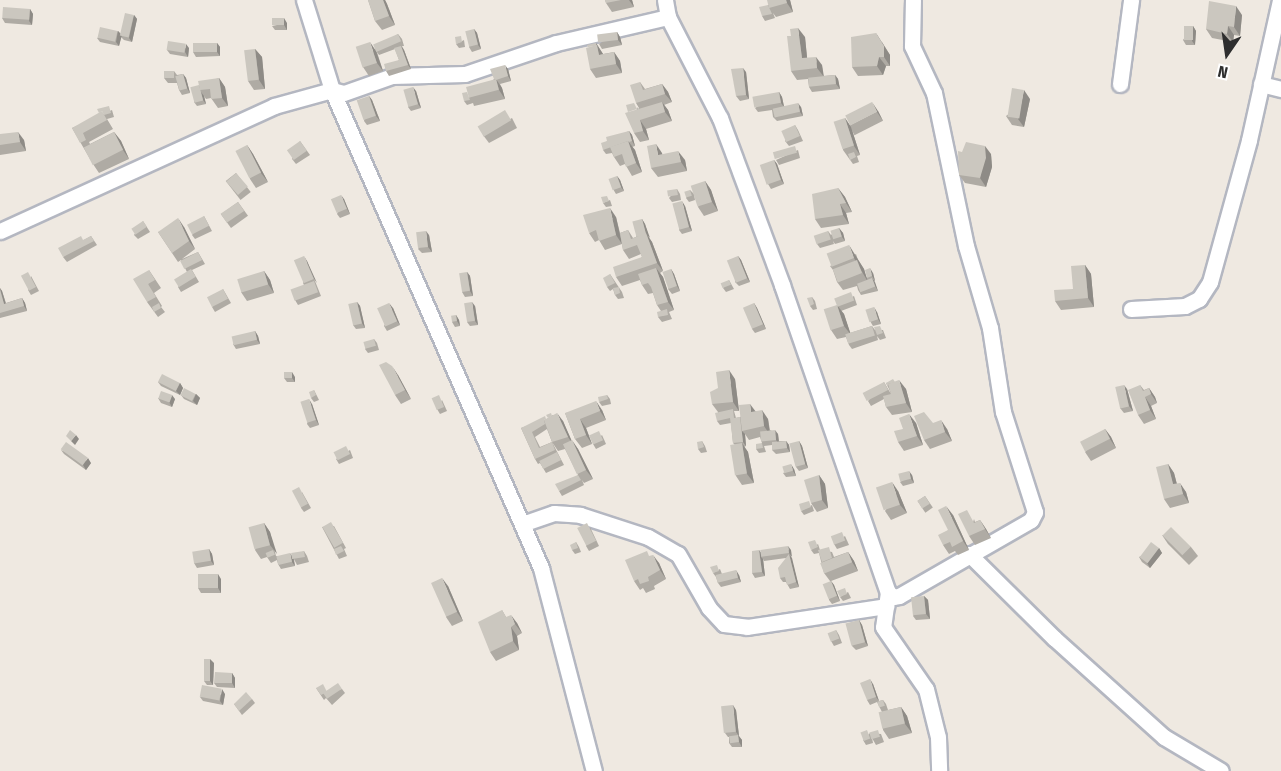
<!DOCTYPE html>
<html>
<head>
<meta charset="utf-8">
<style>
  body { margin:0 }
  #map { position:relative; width:1281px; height:771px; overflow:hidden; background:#efe9e1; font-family:"Fira Sans Condensed",sans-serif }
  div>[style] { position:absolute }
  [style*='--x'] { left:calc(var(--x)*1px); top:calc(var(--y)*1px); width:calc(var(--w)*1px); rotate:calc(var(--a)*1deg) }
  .roads { filter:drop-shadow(2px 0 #b4b7c1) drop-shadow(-2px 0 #b4b7c1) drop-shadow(0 2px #b4b7c1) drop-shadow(0 -2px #b4b7c1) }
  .minor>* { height:15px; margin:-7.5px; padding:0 7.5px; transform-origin:7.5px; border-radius:7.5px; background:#fff }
  .wall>* { inset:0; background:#afaba4; transform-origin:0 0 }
  .shaded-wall>* { inset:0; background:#8e8b86 }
  .building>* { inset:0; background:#cbc7bf; transform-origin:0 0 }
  span { translate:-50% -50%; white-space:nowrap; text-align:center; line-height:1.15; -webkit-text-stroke:6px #fff; paint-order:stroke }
  .north { position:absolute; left:1197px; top:24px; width:60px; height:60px; -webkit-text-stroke:4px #fff; paint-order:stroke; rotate:193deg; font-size:16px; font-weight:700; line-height:24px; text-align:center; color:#2e2e2e }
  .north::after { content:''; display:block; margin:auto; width:21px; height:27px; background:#2e2e2e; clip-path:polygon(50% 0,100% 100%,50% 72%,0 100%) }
</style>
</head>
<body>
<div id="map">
  <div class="roads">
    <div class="minor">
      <i style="--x:304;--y:0;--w:94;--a:72.7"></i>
      <i style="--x:332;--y:90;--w:522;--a:66.38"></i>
      <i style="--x:541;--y:568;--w:210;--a:75.4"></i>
      <i style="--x:665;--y:0;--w:17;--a:80"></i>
      <i style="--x:668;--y:17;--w:114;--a:62.8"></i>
      <i style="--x:720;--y:118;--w:178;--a:69.6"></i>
      <i style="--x:782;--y:285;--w:325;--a:71"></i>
      <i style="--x:888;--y:592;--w:35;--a:98"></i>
      <i style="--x:883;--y:627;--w:75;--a:55.3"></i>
      <i style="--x:926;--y:689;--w:49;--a:76"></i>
      <i style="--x:938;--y:737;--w:34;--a:88"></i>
      <i style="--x:1120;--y:84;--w:85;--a:-82.5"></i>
      <i style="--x:1261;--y:84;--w:21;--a:14"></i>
      <i style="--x:0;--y:231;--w:301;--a:-24.5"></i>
      <i style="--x:274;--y:106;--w:60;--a:-15.4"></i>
      <i style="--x:332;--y:90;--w:12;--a:14"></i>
      <i style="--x:344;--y:93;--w:51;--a:-19.5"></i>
      <i style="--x:392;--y:76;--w:73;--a:-1.6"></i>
      <i style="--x:465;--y:74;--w:96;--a:-18.8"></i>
      <i style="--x:556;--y:43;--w:115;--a:-13.1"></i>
      <i style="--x:1131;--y:309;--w:54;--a:-3.2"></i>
      <i style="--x:1185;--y:306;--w:16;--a:-27"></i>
      <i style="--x:1199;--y:299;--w:20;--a:-57"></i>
      <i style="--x:1210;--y:282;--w:147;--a:-74.6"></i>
      <i style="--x:1249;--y:140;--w:143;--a:-77.5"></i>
      <i style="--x:522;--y:524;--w:34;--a:-19"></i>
      <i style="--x:554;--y:513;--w:26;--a:4"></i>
      <i style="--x:580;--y:515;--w:71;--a:17.9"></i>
      <i style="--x:648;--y:537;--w:34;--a:30"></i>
      <i style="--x:678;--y:554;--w:62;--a:60.1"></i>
      <i style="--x:709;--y:608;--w:22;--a:47"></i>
      <i style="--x:724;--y:624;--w:23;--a:7"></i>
      <i style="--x:747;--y:627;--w:141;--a:-8.6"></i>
      <i style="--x:969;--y:554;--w:120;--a:44.7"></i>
      <i style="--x:1054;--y:638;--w:148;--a:42"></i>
      <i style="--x:1164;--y:737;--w:66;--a:30.8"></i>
      <i style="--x:888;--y:592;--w:7;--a:45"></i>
      <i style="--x:893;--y:597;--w:6;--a:-9"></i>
      <i style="--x:899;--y:596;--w:152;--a:-29.9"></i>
      <i style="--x:1031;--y:520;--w:9;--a:-63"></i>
      <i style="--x:1035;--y:512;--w:105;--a:-107.7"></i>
      <i style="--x:1003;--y:412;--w:85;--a:-98.8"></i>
      <i style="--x:990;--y:328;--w:85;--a:-106.3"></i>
      <i style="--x:966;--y:246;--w:156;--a:-101.8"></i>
      <i style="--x:934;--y:93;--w:52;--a:-115.1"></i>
      <i style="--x:912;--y:46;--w:46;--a:-88.8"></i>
    </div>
  </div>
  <div class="wall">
    <i style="clip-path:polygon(368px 0,385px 0,387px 4px,395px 25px,382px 30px,375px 21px)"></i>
    <i style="clip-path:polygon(605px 0,632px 0,634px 7px,612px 12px,606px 3px)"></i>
    <i style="clip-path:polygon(790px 0,793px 12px,776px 17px,773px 13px,775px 18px,765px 21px,762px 16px,768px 5px)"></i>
    <i style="clip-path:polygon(30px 9px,33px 14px,32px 25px,5px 23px,2px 18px)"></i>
    <i style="clip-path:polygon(134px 15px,137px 19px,132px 42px,124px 40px,121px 37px,119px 46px,100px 42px,97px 38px,118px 31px,121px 35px)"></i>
    <i style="clip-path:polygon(1242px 15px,1240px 36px,1234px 35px,1233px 42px,1212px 38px,1206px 29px)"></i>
    <i style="clip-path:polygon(287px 23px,287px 30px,275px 30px,272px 26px)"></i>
    <i style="clip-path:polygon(1193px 26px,1196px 31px,1195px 45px,1186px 45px,1183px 40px)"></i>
    <i style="clip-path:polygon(474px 29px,477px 33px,481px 49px,472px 52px,469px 47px)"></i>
    <i style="clip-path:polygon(617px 32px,620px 37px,622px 45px,602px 49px,599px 44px)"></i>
    <i style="clip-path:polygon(398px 34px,402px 39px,404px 46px,402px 46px,404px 50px,411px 69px,389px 76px,386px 71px,399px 60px,395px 49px,379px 55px,377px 52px,383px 71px,369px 76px,363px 67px,375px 49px)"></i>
    <i style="clip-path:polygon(791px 36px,805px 37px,807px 58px,822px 65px,823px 76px,835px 75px,838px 79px,840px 89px,812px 92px,809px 87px,808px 79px,797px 80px,791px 71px)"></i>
    <i style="clip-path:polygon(464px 40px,465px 47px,459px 48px,456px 44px)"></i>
    <i style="clip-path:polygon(882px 42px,890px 55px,890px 66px,886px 66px,883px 75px,858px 76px,852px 67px)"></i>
    <i style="clip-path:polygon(217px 43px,220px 47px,220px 56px,196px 57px,193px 52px)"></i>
    <i style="clip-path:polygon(596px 43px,603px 54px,614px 52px,620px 61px,622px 73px,596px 78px,590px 69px)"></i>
    <i style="clip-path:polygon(189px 48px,188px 57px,170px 54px,167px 50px)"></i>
    <i style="clip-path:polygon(255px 49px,262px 57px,265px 89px,254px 90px,248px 81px)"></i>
    <i style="clip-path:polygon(508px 69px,511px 81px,500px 84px,502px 88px,505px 99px,474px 106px,473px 103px,467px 105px,464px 101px)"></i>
    <i style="clip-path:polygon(174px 71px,177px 75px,183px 74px,186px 78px,190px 93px,182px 95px,179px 90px,177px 83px,168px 83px,164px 78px)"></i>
    <i style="clip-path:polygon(746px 72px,749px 99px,740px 101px,736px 96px)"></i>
    <i style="clip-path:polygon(219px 78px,225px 87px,228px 106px,218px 108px,211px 98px,206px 99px,204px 96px,206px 104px,197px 106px,194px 102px,199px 85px)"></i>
    <i style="clip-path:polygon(640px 82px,645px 89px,662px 84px,668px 92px,672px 102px,664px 105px,668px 110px,672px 121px,646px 129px,649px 140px,640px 142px,634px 133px,637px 107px,638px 109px,639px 108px,636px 103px)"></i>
    <i style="clip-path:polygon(416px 91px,421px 108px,411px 111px,408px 107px)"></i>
    <i style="clip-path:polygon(779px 92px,782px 97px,784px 106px,801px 107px,803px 116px,777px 121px,773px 117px,772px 110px,758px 112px,755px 108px)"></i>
    <i style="clip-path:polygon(369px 96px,372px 100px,380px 121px,367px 125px,364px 121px)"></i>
    <i style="clip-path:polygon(1030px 99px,1024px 127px,1012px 125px,1006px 116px)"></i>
    <i style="clip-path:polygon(112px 110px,114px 117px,107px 119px,113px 129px,89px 142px,90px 144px,114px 132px,121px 141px,129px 159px,99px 173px,93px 164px,72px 128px)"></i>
    <i style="left:878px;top:111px;width:11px;height:32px;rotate:63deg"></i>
    <i style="clip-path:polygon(512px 118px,517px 128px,489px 143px,483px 135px)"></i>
    <i style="clip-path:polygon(845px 118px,851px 127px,860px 155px,857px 156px,859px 162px,853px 164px,843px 150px)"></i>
    <i style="clip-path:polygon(795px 125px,798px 130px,803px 141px,789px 146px,785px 141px)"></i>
    <i style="clip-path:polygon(629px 131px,632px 135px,635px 146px,632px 147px,635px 150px,642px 172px,632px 176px,625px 164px,620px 166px,614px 157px,612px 153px,606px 154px,603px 150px,607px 141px)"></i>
    <i style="clip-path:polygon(0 134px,24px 140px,26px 151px,0 155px)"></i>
    <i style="clip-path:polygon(300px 141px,310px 155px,296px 164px,292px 159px)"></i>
    <i style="clip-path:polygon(247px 145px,253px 154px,268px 182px,256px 188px,250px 179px)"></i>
    <i style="clip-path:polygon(798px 150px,800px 158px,779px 165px,776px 160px)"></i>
    <i style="clip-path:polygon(962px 152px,991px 154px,992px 167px,986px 187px,965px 183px,959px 175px)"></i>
    <i style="clip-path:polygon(662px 153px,662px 155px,685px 160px,687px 171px,658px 177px,651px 168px)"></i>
    <i style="clip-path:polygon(774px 160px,777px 164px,784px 184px,771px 189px,768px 184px)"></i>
    <i style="left:236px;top:173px;width:24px;height:13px;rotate:52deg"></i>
    <i style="clip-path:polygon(617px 176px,620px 180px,624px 191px,616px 194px,613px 189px)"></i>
    <i style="clip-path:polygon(705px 181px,711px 190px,718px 211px,704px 216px,698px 207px)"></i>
    <i style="clip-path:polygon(838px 188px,845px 197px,852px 212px,846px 213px,849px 224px,821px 228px,815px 219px)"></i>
    <i style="clip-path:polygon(677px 189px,680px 194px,681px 200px,672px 202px,669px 198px)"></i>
    <i style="clip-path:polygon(690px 190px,694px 194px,695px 200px,689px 202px,686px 198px)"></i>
    <i style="clip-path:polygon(344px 199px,350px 214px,340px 218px,337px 214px)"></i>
    <i style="clip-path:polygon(610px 200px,612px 206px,606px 207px,603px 203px)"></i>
    <i style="left:238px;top:202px;width:17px;height:21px;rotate:54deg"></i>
    <i style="clip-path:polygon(685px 206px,692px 231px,682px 234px,679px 230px)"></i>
    <i style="clip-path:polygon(204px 216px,212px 231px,195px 239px,192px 235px)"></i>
    <i style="clip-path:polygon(616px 217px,620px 233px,628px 230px,633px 238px,636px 237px,642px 219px,645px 224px,649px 238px,652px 242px,663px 271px,660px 273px,663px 277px,674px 310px,669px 312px,672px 319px,662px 322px,658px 317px,661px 311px,657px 305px,653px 293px,648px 294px,642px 285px,640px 280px,622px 286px,616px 277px,642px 257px,641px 254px,629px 259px,623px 250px,622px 244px,605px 250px,599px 240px,595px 242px,589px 233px)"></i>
    <i style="clip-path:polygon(143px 221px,150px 232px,138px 239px,134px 235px)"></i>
    <i style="clip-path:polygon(184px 227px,195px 249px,182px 259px,198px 252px,205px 264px,192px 270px,199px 282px,181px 292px,178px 287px,187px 272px,181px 260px,178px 262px,158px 232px)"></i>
    <i style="clip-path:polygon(839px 228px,843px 233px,845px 241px,835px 244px,833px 241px,834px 244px,820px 248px,817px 244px,828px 231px,831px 235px)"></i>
    <i style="clip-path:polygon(429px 235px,432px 252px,422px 253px,418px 249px)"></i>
    <i style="clip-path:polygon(91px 236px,97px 245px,67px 262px,63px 257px,84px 240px)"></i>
    <i style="clip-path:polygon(856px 254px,858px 260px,864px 269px,866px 277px,873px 273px,875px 281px,874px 281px,878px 291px,861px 295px,858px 290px,857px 286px,843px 290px,837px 282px,833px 270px,830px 266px)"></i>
    <i style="clip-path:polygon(738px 256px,741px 260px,750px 282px,739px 286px,735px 282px)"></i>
    <i style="clip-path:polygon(307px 261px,321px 296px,298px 305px,295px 300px,304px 285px,303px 283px)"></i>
    <i style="clip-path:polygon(1085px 265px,1091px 274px,1094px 307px,1061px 310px,1055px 301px,1073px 289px)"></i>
    <i style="clip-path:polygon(671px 269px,674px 274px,680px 291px,672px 294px,668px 289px)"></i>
    <i style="clip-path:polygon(149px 270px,161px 288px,154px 293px,162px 306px,161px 307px,165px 312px,158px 317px,147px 302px)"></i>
    <i style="clip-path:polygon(264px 271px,270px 280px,274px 293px,247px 301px,241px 292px)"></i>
    <i style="clip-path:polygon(467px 272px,470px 276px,473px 296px,465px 297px,462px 292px)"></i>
    <i style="clip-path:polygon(610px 274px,622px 292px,624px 298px,618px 299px,615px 295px,613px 289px,610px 291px,607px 287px)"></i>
    <i style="clip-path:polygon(31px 276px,39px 291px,31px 295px,28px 290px)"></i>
    <i style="clip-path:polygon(729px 280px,734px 289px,726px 292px,723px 288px)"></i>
    <i style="clip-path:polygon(0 288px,2px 291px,6px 303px,22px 298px,25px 303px,27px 311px,0 318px)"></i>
    <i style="clip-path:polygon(223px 289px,231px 303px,215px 312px,212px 307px)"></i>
    <i style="clip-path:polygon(854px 296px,857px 305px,841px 311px,844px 314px,850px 333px,872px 326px,875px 330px,883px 330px,886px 338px,880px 340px,877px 336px,878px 340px,852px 349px,849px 345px,846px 337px,837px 339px,831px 330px,837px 305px)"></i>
    <i style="clip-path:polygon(812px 297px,815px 301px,817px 309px,813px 310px,810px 306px)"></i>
    <i style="clip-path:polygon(357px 302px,360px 306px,365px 328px,356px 329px,353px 325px)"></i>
    <i style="clip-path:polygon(754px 303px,757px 308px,766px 329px,755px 333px,752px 329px)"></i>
    <i style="clip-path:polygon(475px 306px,478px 325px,470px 326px,467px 322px)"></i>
    <i style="clip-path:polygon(393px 308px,400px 325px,387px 331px,384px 326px)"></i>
    <i style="clip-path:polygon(877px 312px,881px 324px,873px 326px,870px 321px)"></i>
    <i style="clip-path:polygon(456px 315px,459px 320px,460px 326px,455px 327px,452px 322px)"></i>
    <i style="clip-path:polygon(255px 331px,258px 336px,260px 344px,236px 349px,233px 344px)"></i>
    <i style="clip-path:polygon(374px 339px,377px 343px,379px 350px,368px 353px,365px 349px)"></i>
    <i style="clip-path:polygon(398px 375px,411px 399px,401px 404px,395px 395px)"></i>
    <i style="clip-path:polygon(295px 377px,295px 382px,287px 382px,284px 378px)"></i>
    <i style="clip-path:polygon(735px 379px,739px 411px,734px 411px,736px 418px,740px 417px,755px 411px,768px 419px,770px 430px,778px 434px,779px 441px,786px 441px,789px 445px,790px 452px,776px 454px,772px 450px,772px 445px,764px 446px,766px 452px,759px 453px,756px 449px,762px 443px,760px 437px,749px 440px,745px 434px,746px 446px,744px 447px,748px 452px,754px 483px,742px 485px,736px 476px,735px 445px,733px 443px,731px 423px,720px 425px,717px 421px,718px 412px,712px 404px)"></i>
    <i style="clip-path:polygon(158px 382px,180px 383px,183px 388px,180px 395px,161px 386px)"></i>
    <i style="clip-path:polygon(884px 382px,891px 394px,889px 389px,886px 383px,895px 382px,906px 389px,912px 412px,892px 415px,886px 407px,884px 399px,871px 406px,868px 401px)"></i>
    <i style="clip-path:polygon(1140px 385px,1144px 390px,1149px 388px,1155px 397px,1157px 403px,1151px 406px,1156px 419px,1144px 424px,1138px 415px)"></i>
    <i style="clip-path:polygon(1127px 389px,1133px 411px,1124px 413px,1120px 408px)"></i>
    <i style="clip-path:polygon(314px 390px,319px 400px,314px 402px,311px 398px)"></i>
    <i style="clip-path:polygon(196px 394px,200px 398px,197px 405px,184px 399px,181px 395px)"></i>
    <i style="clip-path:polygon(607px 395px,610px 399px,611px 404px,602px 406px,599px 402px)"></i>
    <i style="clip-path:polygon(158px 398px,175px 399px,172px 407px,161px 403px)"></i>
    <i style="clip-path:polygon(442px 400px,447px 411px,440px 414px,437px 409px)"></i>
    <i style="clip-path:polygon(312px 404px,319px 425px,310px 428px,307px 424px)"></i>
    <i style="clip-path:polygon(602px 410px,606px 420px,586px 428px,592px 444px,582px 448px,575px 439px,565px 413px)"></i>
    <i style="clip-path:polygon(553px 415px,563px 421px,571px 440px,578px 449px,593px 479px,584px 483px,582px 480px,584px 485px,562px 496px,559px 491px,578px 475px,565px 449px,558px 451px,552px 442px,547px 429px,535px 437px,540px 447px,552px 442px,564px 465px,546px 473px,540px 463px,538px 464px,535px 459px,521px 428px,547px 419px)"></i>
    <i style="clip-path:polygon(916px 423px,923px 445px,904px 451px,898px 442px,903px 429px)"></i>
    <i style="clip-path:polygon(933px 423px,947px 429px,952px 441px,930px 449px,924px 440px)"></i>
    <i style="clip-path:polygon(1105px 429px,1111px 437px,1116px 448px,1091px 461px,1085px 452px)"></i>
    <i style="clip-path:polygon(602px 435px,606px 444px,596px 449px,593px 444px)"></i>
    <i style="clip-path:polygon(702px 441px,705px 446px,707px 452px,701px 453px,698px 449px)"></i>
    <i style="clip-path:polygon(799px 441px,802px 446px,808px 468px,799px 471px,796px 467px)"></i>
    <i style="clip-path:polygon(61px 450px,91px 463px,86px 470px,64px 454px)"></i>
    <i style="clip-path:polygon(350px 450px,353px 458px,339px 464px,336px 459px)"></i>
    <i style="clip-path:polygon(1168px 464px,1174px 473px,1177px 484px,1186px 492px,1189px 503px,1170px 508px,1164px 499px)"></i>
    <i style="clip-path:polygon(794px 469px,796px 476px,786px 477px,783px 473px)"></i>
    <i style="clip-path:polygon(819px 475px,825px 484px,828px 508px,817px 512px,811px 503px)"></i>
    <i style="clip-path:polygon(912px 475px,914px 483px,903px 486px,900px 482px)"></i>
    <i style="clip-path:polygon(898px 491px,907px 513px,891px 520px,885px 511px)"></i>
    <i style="clip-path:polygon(302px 492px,311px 508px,304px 512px,301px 508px)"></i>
    <i style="left:925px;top:496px;width:14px;height:9px;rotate:56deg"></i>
    <i style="clip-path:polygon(812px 505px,814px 511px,804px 515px,801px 511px)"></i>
    <i style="clip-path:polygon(953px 515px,969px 550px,958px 555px,955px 551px,949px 554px,943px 545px)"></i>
    <i style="clip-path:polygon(974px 519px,975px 522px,980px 520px,986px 529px,991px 538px,975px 545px,969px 536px)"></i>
    <i style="clip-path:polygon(264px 523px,270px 532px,276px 556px,293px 557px,304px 551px,307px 556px,309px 562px,297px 565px,294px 559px,295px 566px,281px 569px,278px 564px,277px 560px,271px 563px,267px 557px,261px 559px,255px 550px)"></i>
    <i style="clip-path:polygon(334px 526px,346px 548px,344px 549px,347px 556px,339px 559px,322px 527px)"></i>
    <i style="clip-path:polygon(590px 527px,599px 546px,589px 551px,586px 546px)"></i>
    <i style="clip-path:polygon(1162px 535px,1191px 547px,1198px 556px,1189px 565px,1168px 544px)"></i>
    <i style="clip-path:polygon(845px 536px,849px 545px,837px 549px,834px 544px)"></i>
    <i style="clip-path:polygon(576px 542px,579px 547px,581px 552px,575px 554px,572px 550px)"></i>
    <i style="clip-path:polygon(818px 544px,820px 550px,832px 552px,834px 557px,848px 552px,854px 561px,858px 571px,831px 581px,834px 585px,840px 601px,832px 604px,829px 600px,830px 581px,824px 573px,819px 553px,814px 554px,811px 550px)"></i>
    <i style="clip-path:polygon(1159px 548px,1162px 553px,1150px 568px,1142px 562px,1139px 557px)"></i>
    <i style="clip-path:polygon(209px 549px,212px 554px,214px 565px,197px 568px,194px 563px)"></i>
    <i style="clip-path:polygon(759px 550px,760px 552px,791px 550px,791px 557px,799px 587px,790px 589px,786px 582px,783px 582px,780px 578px,786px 558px,764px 561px,763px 559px,765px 576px,755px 578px,752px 573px)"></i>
    <i style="clip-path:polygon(650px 556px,659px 563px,666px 579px,654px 586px,655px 589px,646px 593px,643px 588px,640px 590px,634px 581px)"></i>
    <i style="clip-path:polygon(720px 569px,722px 574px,739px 575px,741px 582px,721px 587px,718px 583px,716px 577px,713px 573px)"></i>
    <i style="clip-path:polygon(221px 579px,221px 593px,201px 593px,198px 588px)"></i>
    <i style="clip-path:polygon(448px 586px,463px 621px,452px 626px,446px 617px)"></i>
    <i style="clip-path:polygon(848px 592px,851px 598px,843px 601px,840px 597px)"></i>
    <i style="clip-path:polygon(924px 596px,928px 600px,930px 619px,916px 620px,913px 616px)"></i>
    <i style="clip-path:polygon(502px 610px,506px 617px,517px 623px,522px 633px,517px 636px,519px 650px,496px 661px,490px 652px)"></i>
    <i style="clip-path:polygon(859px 620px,862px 625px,868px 646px,856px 650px,852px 646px)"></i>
    <i style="clip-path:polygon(836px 630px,839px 635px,842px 643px,834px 646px,831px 641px)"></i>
    <i style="clip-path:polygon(214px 663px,213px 685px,207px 685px,204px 681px)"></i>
    <i style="clip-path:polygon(232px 673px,235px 678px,235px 688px,217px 687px,214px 683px)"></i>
    <i style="clip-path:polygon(873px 684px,879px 701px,883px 700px,886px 704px,888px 710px,901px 707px,907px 716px,912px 733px,889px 739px,883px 730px,882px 712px,877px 702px,870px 705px,867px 700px)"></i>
    <i style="clip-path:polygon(316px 688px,328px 692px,342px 689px,345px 693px,332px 705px,326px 698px,324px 700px)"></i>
    <i style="clip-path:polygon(225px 694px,223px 705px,203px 701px,200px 697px)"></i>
    <i style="clip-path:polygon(252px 699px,255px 703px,242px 715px,234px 704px)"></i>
    <i style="clip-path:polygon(736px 710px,739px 736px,742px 740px,742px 747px,732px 747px,729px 743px,729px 737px,728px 737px,725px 733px)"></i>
    <i style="clip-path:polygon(870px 733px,881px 734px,884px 742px,876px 745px,872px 738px,873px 743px,866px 745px,863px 740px)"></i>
  </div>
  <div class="shaded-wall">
    <i style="clip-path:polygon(383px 0,385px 0,387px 4px,395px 25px,389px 16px)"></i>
    <i style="clip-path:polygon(629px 0,632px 0,634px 7px)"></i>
    <i style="clip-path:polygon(786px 0,790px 0,793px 12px,787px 3px)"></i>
    <i style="clip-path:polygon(1236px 6px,1242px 15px,1240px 36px,1234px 27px)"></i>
    <i style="clip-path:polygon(30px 9px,33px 14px,32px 25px,29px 21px)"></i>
    <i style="clip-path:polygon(134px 15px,137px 19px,132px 42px,129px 38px)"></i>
    <i style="clip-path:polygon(284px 18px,287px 23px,287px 30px,284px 25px)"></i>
    <i style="clip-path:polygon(1193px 26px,1196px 31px,1195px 45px,1192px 41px)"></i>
    <i style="clip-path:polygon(1228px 26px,1234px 35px,1233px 42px,1227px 34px)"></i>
    <i style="clip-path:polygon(798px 28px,805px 37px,808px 67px,802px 58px)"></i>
    <i style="clip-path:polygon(474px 29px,477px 33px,481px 49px,478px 45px)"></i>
    <i style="clip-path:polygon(118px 31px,122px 35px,119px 46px,116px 42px)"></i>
    <i style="clip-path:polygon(617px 32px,620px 37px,622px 45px,618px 40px)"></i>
    <i style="clip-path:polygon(876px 33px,890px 55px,890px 66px,884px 57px)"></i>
    <i style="clip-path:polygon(370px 42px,376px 51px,383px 71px,377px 63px)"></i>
    <i style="clip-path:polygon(217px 43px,220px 47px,220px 56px,217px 52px)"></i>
    <i style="clip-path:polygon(596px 43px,603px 54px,599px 55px)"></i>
    <i style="clip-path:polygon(186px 44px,189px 48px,188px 57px,185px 52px)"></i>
    <i style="clip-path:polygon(401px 46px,404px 50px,411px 69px,408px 65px)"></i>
    <i style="clip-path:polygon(255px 49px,262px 57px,265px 89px,259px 80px)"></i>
    <i style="clip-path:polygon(614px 52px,620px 61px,622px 73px,616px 64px)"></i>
    <i style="clip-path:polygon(816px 57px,822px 65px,824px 77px,817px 68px)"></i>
    <i style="clip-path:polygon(879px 57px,886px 66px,883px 75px,877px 66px)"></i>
    <i style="clip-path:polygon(505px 65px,508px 69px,511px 81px,508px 76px)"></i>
    <i style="clip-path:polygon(743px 68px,746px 72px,749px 99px,746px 95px)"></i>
    <i style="clip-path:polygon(183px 74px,186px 78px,190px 93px,187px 88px)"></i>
    <i style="clip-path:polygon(835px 75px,838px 79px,840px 89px,836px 84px)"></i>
    <i style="clip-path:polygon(219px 78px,225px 87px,228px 106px,222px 98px)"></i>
    <i style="clip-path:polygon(496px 79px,502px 88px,505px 99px,499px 90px)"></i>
    <i style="clip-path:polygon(662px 84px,668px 92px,672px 102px,665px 94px)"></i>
    <i style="clip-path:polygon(413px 87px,416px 91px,421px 108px,418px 104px)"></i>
    <i style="clip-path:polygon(1024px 90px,1030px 99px,1024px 127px,1018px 119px)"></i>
    <i style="clip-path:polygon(201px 92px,204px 96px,206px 104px,203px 100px)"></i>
    <i style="clip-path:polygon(779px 92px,782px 97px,784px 107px,781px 103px)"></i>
    <i style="clip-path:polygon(369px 96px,372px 100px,380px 121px,376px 116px)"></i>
    <i style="clip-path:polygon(662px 102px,668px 110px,672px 121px,665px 112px)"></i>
    <i style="clip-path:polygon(872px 102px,878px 111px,883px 121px,877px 112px)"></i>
    <i style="clip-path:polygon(798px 103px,801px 107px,803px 116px,800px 112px)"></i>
    <i style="clip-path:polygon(845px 118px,851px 127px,860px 155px,854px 146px)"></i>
    <i style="clip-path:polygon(640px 120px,646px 129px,649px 140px,643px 131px)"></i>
    <i style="clip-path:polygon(629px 131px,632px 135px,635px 146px,632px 141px)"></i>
    <i style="clip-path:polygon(18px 132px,24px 140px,26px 151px,20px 142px)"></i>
    <i style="clip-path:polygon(114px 132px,121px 141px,129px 159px,123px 150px)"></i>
    <i style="clip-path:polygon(628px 141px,635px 150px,642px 172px,636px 163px)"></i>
    <i style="clip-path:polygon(656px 144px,662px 153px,665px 164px,658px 155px)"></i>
    <i style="clip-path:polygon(247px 145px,253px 154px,268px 182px,261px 173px)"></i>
    <i style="clip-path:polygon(985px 146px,991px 154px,992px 167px,986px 187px,980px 178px)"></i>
    <i style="clip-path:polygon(678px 151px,685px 160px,687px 171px,681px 162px)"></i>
    <i style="clip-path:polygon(774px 160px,777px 164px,784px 184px,781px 180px)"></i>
    <i style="clip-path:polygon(617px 176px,620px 180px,624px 191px,621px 187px)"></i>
    <i style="clip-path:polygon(705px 181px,711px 190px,718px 211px,712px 202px)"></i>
    <i style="clip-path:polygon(838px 188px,845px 197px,852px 212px,846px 203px)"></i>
    <i style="clip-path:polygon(341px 195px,344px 199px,350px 214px,347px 209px)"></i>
    <i style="clip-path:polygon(682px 201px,685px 206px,692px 231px,689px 227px)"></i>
    <i style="clip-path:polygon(840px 204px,846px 213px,849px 224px,843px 215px)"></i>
    <i style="clip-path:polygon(610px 208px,616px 217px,622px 244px,616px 235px)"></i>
    <i style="clip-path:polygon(178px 218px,184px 227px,195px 249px,189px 241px)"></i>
    <i style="clip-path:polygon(642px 219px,645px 224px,650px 238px,646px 234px)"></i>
    <i style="clip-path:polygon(839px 228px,843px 233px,845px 241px,842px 237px)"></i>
    <i style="clip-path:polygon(426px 231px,429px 235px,432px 252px,428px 247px)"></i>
    <i style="clip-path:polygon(646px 233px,652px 242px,663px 271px,657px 263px)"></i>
    <i style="clip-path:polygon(849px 245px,864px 269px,868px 282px,854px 258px)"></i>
    <i style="clip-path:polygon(304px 256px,307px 261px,317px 283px,314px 279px)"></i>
    <i style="clip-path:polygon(738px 256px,741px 260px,750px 282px,747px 278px)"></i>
    <i style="clip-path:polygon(1085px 265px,1091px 274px,1094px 307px,1088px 298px)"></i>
    <i style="clip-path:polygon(656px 268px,663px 277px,674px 310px,668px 302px)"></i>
    <i style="clip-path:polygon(870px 268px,873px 273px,875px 281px,872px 276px)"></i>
    <i style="clip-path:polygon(671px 269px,674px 274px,680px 291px,677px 286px)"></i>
    <i style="clip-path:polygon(264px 271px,270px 280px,274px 293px,268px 284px)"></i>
    <i style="clip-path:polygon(467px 272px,470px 276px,473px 296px,470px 291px)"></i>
    <i style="clip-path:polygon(872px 278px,875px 282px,878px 291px,875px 286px)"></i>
    <i style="clip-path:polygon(0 288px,2px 291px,7px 308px,4px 304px)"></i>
    <i style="clip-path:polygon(22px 298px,25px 303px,27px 311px,24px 306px)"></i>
    <i style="clip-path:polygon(357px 302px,360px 306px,365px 328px,362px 323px)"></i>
    <i style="clip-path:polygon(472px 302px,475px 306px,478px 325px,475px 321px)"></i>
    <i style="clip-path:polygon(389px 303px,393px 308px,400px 325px,397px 321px)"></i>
    <i style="clip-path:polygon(754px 303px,757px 308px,766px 329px,763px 324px)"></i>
    <i style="clip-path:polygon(837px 305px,844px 314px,851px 335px,844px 326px)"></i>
    <i style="clip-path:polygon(874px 307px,877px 312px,881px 324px,878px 319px)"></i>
    <i style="clip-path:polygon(456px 315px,459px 320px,460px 326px,457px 321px)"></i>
    <i style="clip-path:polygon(255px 331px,258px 336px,260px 344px,257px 340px)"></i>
    <i style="clip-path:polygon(392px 366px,398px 375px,411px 399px,405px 390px)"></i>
    <i style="clip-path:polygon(729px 370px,735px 379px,739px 411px,733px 402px)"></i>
    <i style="clip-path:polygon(292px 372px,295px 377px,295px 382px,292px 378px)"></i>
    <i style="clip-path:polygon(899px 380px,906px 389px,912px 412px,906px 403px)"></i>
    <i style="clip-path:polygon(180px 383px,183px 388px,180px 395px,176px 391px)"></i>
    <i style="clip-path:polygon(1124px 385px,1127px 389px,1133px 411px,1129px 406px)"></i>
    <i style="clip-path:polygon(1149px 388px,1155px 397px,1157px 403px,1151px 394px)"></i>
    <i style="clip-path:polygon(196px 394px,200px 398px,197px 405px,193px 401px)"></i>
    <i style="clip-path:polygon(172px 395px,175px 399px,172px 407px,169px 402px)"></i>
    <i style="clip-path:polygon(1145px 397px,1151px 406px,1156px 419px,1150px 410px)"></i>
    <i style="clip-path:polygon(309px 399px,312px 404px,319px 425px,316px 420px)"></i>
    <i style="clip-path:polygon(596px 401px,602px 410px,606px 420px,600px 411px)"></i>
    <i style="clip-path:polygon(750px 404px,756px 412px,751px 412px)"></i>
    <i style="clip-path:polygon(762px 410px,768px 419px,770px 435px,764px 426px)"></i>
    <i style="clip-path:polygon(557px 413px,563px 421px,574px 446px,568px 437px)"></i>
    <i style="clip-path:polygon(909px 414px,916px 423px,923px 445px,917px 436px)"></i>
    <i style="clip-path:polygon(740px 417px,742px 431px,745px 434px,746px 446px,743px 442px)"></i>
    <i style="clip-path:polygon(580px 419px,586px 428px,592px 444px,586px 435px)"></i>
    <i style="clip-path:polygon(941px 420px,947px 429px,952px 441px,945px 432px)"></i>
    <i style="clip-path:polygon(1105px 429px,1111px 437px,1116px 448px,1110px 439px)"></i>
    <i style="clip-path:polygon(775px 430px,778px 434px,779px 444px,776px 440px)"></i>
    <i style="clip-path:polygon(76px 435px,79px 439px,75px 445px,71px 441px)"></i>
    <i style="clip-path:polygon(572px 440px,578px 449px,593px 479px,586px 470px)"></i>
    <i style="clip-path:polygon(786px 441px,789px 445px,790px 452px,787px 448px)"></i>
    <i style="clip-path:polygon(799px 441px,802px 446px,808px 468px,805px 464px)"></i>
    <i style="clip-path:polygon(742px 443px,748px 452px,754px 483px,747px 474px)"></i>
    <i style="clip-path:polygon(88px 458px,91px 463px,86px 470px,83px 465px)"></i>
    <i style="clip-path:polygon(791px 464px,794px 469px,796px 476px,793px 471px)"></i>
    <i style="clip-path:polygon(1168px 464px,1174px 473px,1179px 493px,1173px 484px)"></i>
    <i style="clip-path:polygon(909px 471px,912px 475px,914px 483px,911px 479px)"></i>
    <i style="clip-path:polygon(819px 475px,825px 484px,828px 508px,822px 500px)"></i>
    <i style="clip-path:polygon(892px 482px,898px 491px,907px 513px,900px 505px)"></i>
    <i style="clip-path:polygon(1180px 483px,1186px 492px,1189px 503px,1183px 494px)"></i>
    <i style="clip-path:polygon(946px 506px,953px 515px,969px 550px,963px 541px)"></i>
    <i style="clip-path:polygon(980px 520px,986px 529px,991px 538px,985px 529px)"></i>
    <i style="clip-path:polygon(264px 523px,270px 532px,277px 554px,270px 545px)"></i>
    <i style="clip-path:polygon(788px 546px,791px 550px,792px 557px,789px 553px)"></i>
    <i style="clip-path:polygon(1159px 548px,1162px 553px,1150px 568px,1147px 563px)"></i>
    <i style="clip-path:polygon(209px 549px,212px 554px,214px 565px,211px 561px)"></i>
    <i style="clip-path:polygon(759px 550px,762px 554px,761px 557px,763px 559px,765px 576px,762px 572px)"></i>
    <i style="clip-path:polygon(848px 552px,854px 561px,858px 571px,852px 562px)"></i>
    <i style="clip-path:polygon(290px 553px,293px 557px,295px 566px,292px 562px)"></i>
    <i style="clip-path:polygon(789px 554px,792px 558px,799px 587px,796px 582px)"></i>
    <i style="clip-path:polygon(653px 555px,659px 563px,666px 579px,660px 570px)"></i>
    <i style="clip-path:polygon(736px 570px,739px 575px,741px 582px,738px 578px)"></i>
    <i style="clip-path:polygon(218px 574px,221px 579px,221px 593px,218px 588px)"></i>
    <i style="clip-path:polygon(442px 578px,448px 586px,463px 621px,457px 612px)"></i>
    <i style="clip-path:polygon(831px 581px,834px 585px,840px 601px,837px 596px)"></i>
    <i style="clip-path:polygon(924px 596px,928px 600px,930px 619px,926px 614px)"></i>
    <i style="clip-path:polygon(511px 615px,517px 623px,522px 633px,515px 624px)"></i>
    <i style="clip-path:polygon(859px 620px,862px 625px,868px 646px,865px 642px)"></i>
    <i style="clip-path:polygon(511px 627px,517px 636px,519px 650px,513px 641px)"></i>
    <i style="clip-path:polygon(210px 659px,214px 663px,213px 685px,210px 681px)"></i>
    <i style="clip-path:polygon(232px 673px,235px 678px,235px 688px,232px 683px)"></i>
    <i style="clip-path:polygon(870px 679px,873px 684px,879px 701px,876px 697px)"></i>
    <i style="clip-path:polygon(222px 689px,225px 694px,223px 705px,220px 701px)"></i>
    <i style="clip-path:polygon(733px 705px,736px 710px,739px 736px,736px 732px)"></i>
    <i style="clip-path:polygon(901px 707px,907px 716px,912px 733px,905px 724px)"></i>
    <i style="clip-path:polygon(738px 735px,742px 740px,742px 747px,739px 742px)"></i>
  </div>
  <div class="building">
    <i style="clip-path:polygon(368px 0,383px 0,389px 16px,375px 21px)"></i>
    <i style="clip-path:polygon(605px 0,621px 0,606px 3px)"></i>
    <i style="clip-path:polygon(767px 0,786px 0,787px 3px,769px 8px)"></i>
    <i style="clip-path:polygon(1209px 1px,1236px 6px,1234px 27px,1228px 26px,1227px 34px,1206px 29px)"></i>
    <i style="clip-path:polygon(768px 5px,772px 14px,762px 16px,759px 7px)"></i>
    <i style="left:3px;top:7px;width:27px;height:11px;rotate:4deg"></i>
    <i style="left:125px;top:13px;width:9px;height:23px;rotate:13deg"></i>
    <i style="left:284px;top:18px;width:7px;height:12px;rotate:90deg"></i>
    <i style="left:1184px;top:26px;width:9px;height:14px"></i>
    <i style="left:100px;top:27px;width:18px;height:11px;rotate:13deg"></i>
    <i style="clip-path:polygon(798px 28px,802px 58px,816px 57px,817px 68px,791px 71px,787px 36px,791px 36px,790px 29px)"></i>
    <i style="left:474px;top:29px;width:16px;height:9px;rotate:76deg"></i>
    <i style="left:617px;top:32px;width:8px;height:20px;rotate:83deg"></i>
    <i style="clip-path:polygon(876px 33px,884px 46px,884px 57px,879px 57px,877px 66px,852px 67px,851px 37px)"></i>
    <i style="left:398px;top:34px;width:8px;height:27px;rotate:67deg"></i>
    <i style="clip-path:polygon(461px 36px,462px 42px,456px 44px,455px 37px)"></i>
    <i style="left:168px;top:41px;width:18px;height:9px;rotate:9deg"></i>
    <i style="left:370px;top:42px;width:22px;height:15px;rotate:72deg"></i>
    <i style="left:193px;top:43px;width:24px;height:9px"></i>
    <i style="clip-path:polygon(596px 43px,596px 46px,588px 47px,587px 45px)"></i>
    <i style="clip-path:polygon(597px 45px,599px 55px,614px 52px,616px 64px,590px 69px,586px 48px)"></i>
    <i style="clip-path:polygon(401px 46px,408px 65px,386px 71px,384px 64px,399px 60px,394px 48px)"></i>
    <i style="left:255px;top:49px;width:31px;height:11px;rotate:83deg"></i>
    <i style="clip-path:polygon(505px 65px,508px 76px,496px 80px,496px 79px,494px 79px,490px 69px)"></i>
    <i style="clip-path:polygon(743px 68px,746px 95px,736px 96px,731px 69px)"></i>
    <i style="left:164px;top:71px;width:10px;height:7px"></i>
    <i style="left:183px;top:74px;width:15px;height:8px;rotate:74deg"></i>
    <i style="left:835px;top:75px;width:9px;height:27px;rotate:84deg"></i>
    <i style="clip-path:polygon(219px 78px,222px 98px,211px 99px,210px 89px,200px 90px,198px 81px)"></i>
    <i style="left:496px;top:79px;width:11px;height:31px;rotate:75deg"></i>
    <i style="clip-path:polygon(640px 82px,643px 90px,662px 84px,665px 94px,636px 103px,630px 85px)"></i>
    <i style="left:199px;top:85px;width:16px;height:9px;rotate:75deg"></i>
    <i style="left:413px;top:87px;width:18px;height:10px;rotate:74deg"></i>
    <i style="left:1012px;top:88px;width:12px;height:29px;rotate:9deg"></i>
    <i style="clip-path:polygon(467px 92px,470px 100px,464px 101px,462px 93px)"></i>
    <i style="left:779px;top:92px;width:11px;height:27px;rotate:80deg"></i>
    <i style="left:369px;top:96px;width:21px;height:13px;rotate:71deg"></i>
    <i style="clip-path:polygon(662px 102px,665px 112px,640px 120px,643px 131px,634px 133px,625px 113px)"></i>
    <i style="left:872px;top:102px;width:11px;height:30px;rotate:63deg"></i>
    <i style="clip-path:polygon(634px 103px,637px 109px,628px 112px,626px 105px)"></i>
    <i style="left:798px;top:103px;width:9px;height:26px;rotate:77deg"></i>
    <i style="clip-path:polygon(109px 106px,111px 113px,104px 115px,102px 111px,99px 113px,97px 109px)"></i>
    <i style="left:505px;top:110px;width:12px;height:32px;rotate:59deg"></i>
    <i style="clip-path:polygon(102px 111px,107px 120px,83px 133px,86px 140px,80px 143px,72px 128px)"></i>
    <i style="left:845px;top:118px;width:29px;height:12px;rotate:72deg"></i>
    <i style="left:795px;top:125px;width:12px;height:15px;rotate:66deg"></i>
    <i style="clip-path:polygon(629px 131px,632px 141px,629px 142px,628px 141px,603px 150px,601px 143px,607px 141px,606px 137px)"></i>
    <i style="clip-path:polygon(18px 132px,20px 142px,0 145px,0 134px)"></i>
    <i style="left:114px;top:132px;width:20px;height:34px;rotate:63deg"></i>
    <i style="left:300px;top:141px;width:12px;height:16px;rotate:55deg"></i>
    <i style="clip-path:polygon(628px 141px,636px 163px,626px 167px,622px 154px,614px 157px,610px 147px)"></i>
    <i style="clip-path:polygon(966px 142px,985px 146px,986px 158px,980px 178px,959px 175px,958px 151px,962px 152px)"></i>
    <i style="clip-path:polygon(656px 144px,658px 155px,678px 151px,681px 162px,651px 168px,647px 146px)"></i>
    <i style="left:247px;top:145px;width:31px;height:13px;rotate:63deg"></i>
    <i style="left:795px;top:146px;width:7px;height:23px;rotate:74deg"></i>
    <i style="clip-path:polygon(854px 152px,856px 157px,850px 160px,848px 154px)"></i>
    <i style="left:774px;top:160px;width:21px;height:15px;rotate:71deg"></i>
    <i style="left:236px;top:173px;width:18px;height:13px;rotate:49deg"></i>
    <i style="left:617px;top:176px;width:12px;height:9px;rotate:70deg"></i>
    <i style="left:705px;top:181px;width:22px;height:15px;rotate:72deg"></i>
    <i style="clip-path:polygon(838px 188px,846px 203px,840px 204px,843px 215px,815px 219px,812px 194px)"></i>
    <i style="left:677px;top:189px;width:6px;height:10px;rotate:81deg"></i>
    <i style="left:690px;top:190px;width:6px;height:6px;rotate:72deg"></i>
    <i style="left:341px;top:195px;width:15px;height:11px;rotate:67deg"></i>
    <i style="clip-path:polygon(607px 196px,609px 201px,603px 203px,601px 197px)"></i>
    <i style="left:682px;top:201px;width:27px;height:10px;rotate:75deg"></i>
    <i style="left:238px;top:202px;width:11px;height:21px;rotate:56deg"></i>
    <i style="clip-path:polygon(610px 208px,616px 235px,599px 241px,596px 230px,589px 233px,583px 215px)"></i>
    <i style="left:204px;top:216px;width:11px;height:19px;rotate:63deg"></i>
    <i style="clip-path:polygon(178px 218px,189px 241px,172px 253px,158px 232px)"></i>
    <i style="left:642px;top:219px;width:16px;height:10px;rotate:75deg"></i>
    <i style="left:143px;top:221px;width:7px;height:14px;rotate:56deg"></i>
    <i style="left:839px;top:228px;width:9px;height:9px;rotate:72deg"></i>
    <i style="clip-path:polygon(628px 230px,631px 239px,646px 233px,657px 263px,616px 277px,613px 267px,642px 257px,637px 245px,623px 250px,620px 233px)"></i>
    <i style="left:426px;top:231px;width:16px;height:10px;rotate:83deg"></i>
    <i style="left:828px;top:231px;width:9px;height:15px;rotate:72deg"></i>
    <i style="clip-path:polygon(81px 236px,83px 240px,91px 236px,94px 241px,63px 257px,58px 248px)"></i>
    <i style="left:849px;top:245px;width:14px;height:24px;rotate:69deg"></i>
    <i style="left:198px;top:252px;width:9px;height:20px;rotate:63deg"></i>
    <i style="left:304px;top:256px;width:25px;height:11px;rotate:67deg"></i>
    <i style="left:738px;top:256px;width:24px;height:12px;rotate:68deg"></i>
    <i style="left:857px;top:260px;width:14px;height:26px;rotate:69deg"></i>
    <i style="clip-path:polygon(1085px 265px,1088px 298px,1055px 301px,1054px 290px,1073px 289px,1071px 266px)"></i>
    <i style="clip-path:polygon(656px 268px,668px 302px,657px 305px,651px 287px,648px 283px,642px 285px,638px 274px)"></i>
    <i style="clip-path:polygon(870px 268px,872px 276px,867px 278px,865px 270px)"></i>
    <i style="left:191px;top:269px;width:9px;height:20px;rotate:58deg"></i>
    <i style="left:671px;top:269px;width:18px;height:9px;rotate:71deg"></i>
    <i style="clip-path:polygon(149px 270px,155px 280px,148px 284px,156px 297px,147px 302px,133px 279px)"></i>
    <i style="left:264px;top:271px;width:14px;height:28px;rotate:73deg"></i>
    <i style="left:28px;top:272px;width:17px;height:8px;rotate:62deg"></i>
    <i style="left:467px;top:272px;width:19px;height:8px;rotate:81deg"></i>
    <i style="clip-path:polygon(610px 274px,615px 283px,607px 287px,603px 278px)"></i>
    <i style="left:872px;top:278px;width:9px;height:16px;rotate:69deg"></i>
    <i style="left:729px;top:280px;width:5px;height:9px;rotate:68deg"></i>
    <i style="left:314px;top:281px;width:12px;height:25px;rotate:70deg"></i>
    <i style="clip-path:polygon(619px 287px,620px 293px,615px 295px,613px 288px)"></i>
    <i style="left:223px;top:289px;width:11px;height:18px;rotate:63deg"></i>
    <i style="clip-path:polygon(0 290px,4px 304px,22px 298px,24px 306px,0 313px)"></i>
    <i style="left:851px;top:292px;width:9px;height:18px;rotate:69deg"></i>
    <i style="clip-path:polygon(812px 297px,814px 304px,810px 306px,807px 298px)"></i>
    <i style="left:357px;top:302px;width:22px;height:9px;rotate:77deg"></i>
    <i style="left:472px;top:302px;width:19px;height:8px;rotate:81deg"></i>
    <i style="clip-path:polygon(159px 303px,161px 308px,154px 312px,152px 307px)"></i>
    <i style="left:389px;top:303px;width:20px;height:13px;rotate:66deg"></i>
    <i style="left:754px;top:303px;width:23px;height:12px;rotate:67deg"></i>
    <i style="left:837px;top:305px;width:22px;height:14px;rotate:72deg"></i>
    <i style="left:874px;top:307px;width:13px;height:9px;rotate:72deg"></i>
    <i style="clip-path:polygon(667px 309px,668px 315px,658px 317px,657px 312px)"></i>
    <i style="left:456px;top:315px;width:6px;height:5px;rotate:81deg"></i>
    <i style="left:872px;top:326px;width:10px;height:28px;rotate:73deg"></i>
    <i style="clip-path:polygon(880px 326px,883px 333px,877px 335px,874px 327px)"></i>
    <i style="left:255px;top:331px;width:9px;height:24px;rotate:77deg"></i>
    <i style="left:374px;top:339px;width:7px;height:11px;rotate:74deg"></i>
    <i style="clip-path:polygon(386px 362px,392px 366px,405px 390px,395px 395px,379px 365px)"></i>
    <i style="clip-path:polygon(729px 370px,733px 402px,712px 404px,710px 392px,718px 388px,716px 372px)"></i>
    <i style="left:284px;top:372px;width:8px;height:6px"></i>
    <i style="left:162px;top:374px;width:20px;height:9px;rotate:27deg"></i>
    <i style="clip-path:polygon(893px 379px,895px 382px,888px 384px,888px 387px,886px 383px)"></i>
    <i style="clip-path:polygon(899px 380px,906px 403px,886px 407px,883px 396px,891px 394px,888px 384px)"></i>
    <i style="left:884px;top:382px;width:9px;height:24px;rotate:63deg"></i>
    <i style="left:1124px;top:385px;width:22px;height:9px;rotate:77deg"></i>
    <i style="clip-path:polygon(1140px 385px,1143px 391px,1149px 388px,1151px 394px,1145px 397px,1150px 410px,1138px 415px,1128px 390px)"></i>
    <i style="left:184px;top:388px;width:13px;height:8px;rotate:27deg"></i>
    <i style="clip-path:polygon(314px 390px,316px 395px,311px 398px,309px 392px)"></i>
    <i style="left:161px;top:391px;width:12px;height:8px;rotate:20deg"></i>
    <i style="left:439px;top:395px;width:13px;height:8px;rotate:67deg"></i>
    <i style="clip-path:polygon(607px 395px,608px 399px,599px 402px,598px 397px)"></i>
    <i style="left:309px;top:399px;width:22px;height:9px;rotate:72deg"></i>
    <i style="clip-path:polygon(596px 401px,600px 411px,580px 419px,586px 435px,575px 439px,565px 413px)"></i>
    <i style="clip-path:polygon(750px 404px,751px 412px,762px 410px,764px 426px,742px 431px,739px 405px)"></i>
    <i style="clip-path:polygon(733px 409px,734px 418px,740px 417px,743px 442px,733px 443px,730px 418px,717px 421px,715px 413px)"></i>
    <i style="clip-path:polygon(924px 412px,933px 423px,941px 420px,945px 432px,924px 440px,914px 416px)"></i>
    <i style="clip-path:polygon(551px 413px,552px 416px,548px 418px,546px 415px)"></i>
    <i style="clip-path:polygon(557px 413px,568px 437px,552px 442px,544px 420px)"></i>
    <i style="clip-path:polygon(909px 414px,917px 436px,898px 442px,894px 431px,903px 429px,899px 418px)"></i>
    <i style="clip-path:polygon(545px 416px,546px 419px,544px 420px,545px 424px,532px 432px,539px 448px,552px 442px,555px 450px,535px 459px,521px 428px)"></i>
    <i style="left:1105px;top:429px;width:11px;height:28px;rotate:63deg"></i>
    <i style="clip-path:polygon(70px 430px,76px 435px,71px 441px,66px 436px)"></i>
    <i style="left:775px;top:430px;width:10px;height:15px;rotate:84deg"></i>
    <i style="left:599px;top:431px;width:10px;height:11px;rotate:66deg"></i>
    <i style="left:572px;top:440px;width:33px;height:10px;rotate:65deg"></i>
    <i style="clip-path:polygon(702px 441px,704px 447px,698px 449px,697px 442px)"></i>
    <i style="clip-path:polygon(786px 441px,787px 448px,772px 450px,772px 442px)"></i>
    <i style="left:799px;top:441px;width:24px;height:10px;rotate:75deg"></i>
    <i style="left:66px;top:442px;width:27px;height:9px;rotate:36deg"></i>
    <i style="left:742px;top:443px;width:31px;height:12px;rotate:81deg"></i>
    <i style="clip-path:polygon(762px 443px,763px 448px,756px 449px,756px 444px)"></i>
    <i style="left:346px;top:446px;width:9px;height:14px;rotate:63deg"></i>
    <i style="left:557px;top:452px;width:9px;height:20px;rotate:63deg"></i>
    <i style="left:791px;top:464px;width:7px;height:9px;rotate:74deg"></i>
    <i style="clip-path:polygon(1168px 464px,1173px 484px,1180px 483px,1183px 494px,1164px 499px,1156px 467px)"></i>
    <i style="left:909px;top:471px;width:8px;height:11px;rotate:76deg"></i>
    <i style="clip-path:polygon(578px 475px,581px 480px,559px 491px,555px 484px)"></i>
    <i style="clip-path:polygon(819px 475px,822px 500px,811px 503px,804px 480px)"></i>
    <i style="left:892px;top:482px;width:24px;height:17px;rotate:71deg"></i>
    <i style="left:299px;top:487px;width:19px;height:8px;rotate:62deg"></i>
    <i style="left:925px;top:496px;width:9px;height:9px;rotate:58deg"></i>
    <i style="clip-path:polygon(809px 501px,811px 507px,801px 511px,799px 504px)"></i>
    <i style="clip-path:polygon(946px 506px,963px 541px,952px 547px,950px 542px,943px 545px,938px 535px,948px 530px,938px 510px)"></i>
    <i style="clip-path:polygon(967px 510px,974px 523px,980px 520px,985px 529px,969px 536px,958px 514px)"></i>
    <i style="left:331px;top:522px;width:24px;height:10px;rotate:60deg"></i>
    <i style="left:264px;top:523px;width:23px;height:16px;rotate:75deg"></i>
    <i style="left:587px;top:523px;width:20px;height:11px;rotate:63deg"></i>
    <i style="left:1171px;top:527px;width:28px;height:12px;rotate:45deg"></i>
    <i style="left:842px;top:532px;width:9px;height:12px;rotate:69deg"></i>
    <i style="clip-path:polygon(815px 540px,818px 547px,811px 550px,808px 542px)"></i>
    <i style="clip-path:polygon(576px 542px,578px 548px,572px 550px,570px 545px)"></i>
    <i style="left:1151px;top:542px;width:10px;height:19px;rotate:37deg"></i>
    <i style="clip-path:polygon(341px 546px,344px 551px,336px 555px,334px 549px)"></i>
    <i style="left:788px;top:546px;width:7px;height:28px;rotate:82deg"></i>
    <i style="clip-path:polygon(829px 547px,832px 558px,822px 562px,818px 550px)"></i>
    <i style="left:209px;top:549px;width:12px;height:17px;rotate:81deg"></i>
    <i style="left:273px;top:550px;width:5px;height:8px;rotate:68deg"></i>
    <i style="clip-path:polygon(759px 550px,762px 572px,752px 573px,752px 551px)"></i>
    <i style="left:304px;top:551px;width:6px;height:13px;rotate:81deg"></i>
    <i style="clip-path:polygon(647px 551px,649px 556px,653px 555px,660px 570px,648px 577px,649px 581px,640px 584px,638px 579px,634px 581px,625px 560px)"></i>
    <i style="left:848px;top:552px;width:11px;height:30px;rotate:68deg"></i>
    <i style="left:290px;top:553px;width:9px;height:14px;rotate:77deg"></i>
    <i style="clip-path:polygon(789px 554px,796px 582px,787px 585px,785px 577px,780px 578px,778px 568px)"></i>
    <i style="clip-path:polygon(717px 565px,719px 571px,713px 573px,710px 567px)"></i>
    <i style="left:736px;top:570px;width:8px;height:21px;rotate:76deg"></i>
    <i style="left:198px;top:574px;width:20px;height:14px"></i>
    <i style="left:442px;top:578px;width:37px;height:12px;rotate:66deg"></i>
    <i style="left:831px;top:581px;width:16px;height:9px;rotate:68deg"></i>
    <i style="clip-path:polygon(845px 588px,847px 594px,840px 597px,837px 591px)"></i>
    <i style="left:924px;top:596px;width:18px;height:13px;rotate:84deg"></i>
    <i style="clip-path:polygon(502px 610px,506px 617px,511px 615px,515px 624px,511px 627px,513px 641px,490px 652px,478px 622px)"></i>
    <i style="left:859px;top:620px;width:23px;height:14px;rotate:75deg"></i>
    <i style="left:836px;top:630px;width:9px;height:9px;rotate:69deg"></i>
    <i style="left:204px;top:659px;width:6px;height:22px"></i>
    <i style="clip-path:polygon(215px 672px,232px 673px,232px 683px,214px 683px)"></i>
    <i style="clip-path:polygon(870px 679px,876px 697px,867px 700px,860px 683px)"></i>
    <i style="left:338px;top:683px;width:7px;height:18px;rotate:56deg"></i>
    <i style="clip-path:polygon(323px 684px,327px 692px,321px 695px,316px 688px)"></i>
    <i style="left:202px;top:685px;width:20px;height:12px;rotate:11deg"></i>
    <i style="clip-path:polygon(246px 692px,252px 699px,239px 711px,234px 704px)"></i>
    <i style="left:883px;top:700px;width:6px;height:6px;rotate:72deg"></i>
    <i style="left:733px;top:705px;width:27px;height:12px;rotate:84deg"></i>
    <i style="left:901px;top:707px;width:17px;height:23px;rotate:77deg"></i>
    <i style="left:867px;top:730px;width:9px;height:7px;rotate:69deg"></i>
    <i style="left:878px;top:730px;width:7px;height:9px;rotate:74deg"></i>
    <i style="left:738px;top:735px;width:7px;height:9px;rotate:82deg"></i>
  </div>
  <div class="north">N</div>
</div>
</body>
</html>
